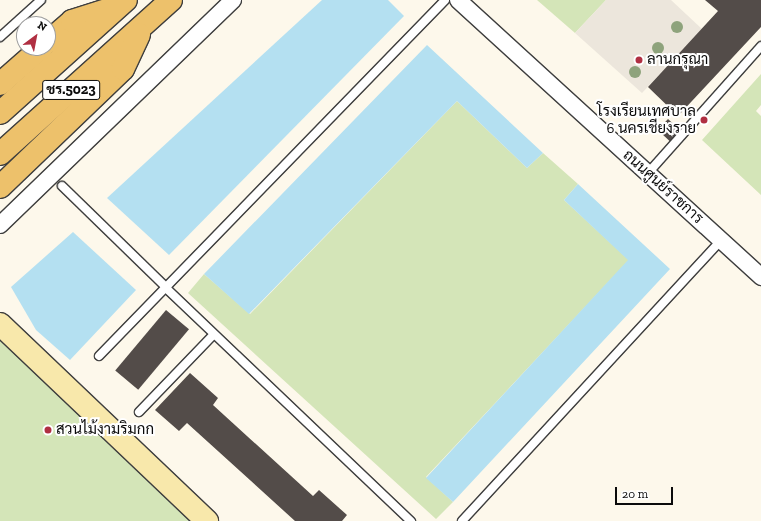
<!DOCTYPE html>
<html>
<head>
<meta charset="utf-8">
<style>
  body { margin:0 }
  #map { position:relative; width:761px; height:521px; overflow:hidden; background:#fdf8eb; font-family:"Zilla Slab",Sarabun,serif }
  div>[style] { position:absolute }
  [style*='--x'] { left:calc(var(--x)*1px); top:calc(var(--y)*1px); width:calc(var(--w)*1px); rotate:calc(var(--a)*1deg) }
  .green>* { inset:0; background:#d4e5b8 }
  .plaza>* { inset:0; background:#ece6dc }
  .water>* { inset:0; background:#b4e0f1 }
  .building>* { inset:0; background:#534c49; transform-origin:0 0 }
  .roads { filter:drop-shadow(1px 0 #3e3e3e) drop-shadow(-1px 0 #3e3e3e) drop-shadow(0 1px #3e3e3e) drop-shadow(0 -1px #3e3e3e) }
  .lane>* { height:8px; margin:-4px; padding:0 4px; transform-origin:4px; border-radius:4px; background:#fff }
  .street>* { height:16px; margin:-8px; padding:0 8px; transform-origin:8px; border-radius:8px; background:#fff }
  .secondary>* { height:22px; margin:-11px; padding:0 11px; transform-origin:11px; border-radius:11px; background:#f8e8ab }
  .primary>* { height:22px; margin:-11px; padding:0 11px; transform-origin:11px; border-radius:11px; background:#edc16b }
  .trees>* { width:12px; height:12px; margin:-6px; border-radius:50%; background:#8ea37c }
  .dots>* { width:11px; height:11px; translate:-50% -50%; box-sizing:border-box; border:2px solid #fff; border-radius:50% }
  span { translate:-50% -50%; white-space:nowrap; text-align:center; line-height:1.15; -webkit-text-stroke:4px #fff; paint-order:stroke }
  .shield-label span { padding:1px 3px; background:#fff; border:1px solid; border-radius:3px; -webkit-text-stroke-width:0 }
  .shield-label { font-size:14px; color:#0b0b0b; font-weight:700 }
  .poi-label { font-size:15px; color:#0b0b0b }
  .left { translate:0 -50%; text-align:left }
  .right { translate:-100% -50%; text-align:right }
  .street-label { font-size:15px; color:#0b0b0b }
  .north { position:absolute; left:16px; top:16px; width:40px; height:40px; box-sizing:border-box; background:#fff; border:1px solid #9d9d9d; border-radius:50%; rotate:32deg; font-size:11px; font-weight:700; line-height:16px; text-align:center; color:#0b0b0b }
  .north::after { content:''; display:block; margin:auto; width:14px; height:18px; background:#b02f42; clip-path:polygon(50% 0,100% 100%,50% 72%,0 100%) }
  .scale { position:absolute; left:615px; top:487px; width:58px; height:18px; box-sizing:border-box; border:2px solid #0b0b0b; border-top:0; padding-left:5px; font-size:12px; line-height:14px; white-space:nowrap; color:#0b0b0b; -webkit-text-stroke:3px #fff; paint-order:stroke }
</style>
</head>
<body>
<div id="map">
  <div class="green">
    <i style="clip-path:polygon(537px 0,606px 0,575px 33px)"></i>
    <i style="clip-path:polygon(761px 74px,761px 105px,756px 111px,761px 116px,761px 195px,702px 140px)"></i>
    <i style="clip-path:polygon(457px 101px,527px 168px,543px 153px,578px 184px,564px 200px,629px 260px,426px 477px,453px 502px,436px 519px,188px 293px,204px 274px,250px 314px)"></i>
    <i style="clip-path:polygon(0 340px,191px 521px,0 521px)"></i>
  </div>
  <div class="plaza">
    <i style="clip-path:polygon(606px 0,671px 0,702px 29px,642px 93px,575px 33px)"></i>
  </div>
  <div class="water">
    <i style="clip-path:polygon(322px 0,388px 0,404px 16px,169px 255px,107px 198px)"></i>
    <i style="clip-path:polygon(427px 45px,543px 153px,527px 168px,457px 101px,249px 314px,204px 274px)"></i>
    <i style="clip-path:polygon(578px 184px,670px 269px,453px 502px,426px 478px,628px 260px,564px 200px)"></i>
    <i style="clip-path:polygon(73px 232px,136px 290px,70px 360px,36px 330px,11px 287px)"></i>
  </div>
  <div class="building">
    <i style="clip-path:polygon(705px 0,761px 0,761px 27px,678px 116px,648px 87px,718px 11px)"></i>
    <i style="left:668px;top:119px;width:18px;height:15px;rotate:43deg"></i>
    <i style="left:166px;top:310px;width:30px;height:79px;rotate:40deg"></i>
    <i style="clip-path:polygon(190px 373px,218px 398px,213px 405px,313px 496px,319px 490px,347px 515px,342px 521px,295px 521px,187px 423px,179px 431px,155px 410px)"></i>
  </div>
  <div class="roads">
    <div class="lane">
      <i style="--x:0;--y:37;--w:55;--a:-42.1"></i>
      <i style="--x:648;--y:173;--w:170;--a:-48.3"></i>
      <i style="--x:62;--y:186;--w:146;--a:44.2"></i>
      <i style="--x:167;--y:289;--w:337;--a:43.6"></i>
      <i style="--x:99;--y:356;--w:496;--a:-45.8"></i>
      <i style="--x:139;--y:412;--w:108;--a:-46.1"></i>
      <i style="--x:462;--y:521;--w:382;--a:-47.3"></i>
    </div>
    <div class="street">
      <i style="--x:458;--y:0;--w:411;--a:42.4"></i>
      <i style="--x:0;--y:225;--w:324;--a:-44"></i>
    </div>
    <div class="secondary">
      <i style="--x:0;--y:324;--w:286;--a:43.6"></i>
    </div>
    <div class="primary">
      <i style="--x:48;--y:42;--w:32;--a:-41"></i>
      <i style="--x:72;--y:21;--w:43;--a:-17.6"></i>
      <i style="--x:0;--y:84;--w:55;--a:-41.3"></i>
      <i style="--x:0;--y:113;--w:169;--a:-41.9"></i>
      <i style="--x:0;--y:154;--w:230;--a:-42"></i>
      <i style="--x:0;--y:187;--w:170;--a:-43.8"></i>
      <i style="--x:123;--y:69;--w:38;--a:-65"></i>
    </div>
  </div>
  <div class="trees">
    <i style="left:677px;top:27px"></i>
    <i style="left:658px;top:48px"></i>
    <i style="left:635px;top:72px"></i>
  </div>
  <div class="dots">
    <i style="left:639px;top:60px;background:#b02f42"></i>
    <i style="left:704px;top:120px;background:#b02f42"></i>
    <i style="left:48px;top:430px;background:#b02f42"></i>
  </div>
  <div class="shield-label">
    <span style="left:71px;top:90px">ชร.5023</span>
  </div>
  <div class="poi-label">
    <span class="left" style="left:647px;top:60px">ลานกรุณา</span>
    <span class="right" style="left:696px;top:120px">โรงเรียนเทศบาล<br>6 นครเชียงราย</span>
    <span class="left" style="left:56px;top:430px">สวนไม้งามริมกก</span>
  </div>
  <div class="street-label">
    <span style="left:663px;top:187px;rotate:42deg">ถนนศูนย์ราชการ</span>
  </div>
  <div class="north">N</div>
  <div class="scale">20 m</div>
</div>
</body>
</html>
